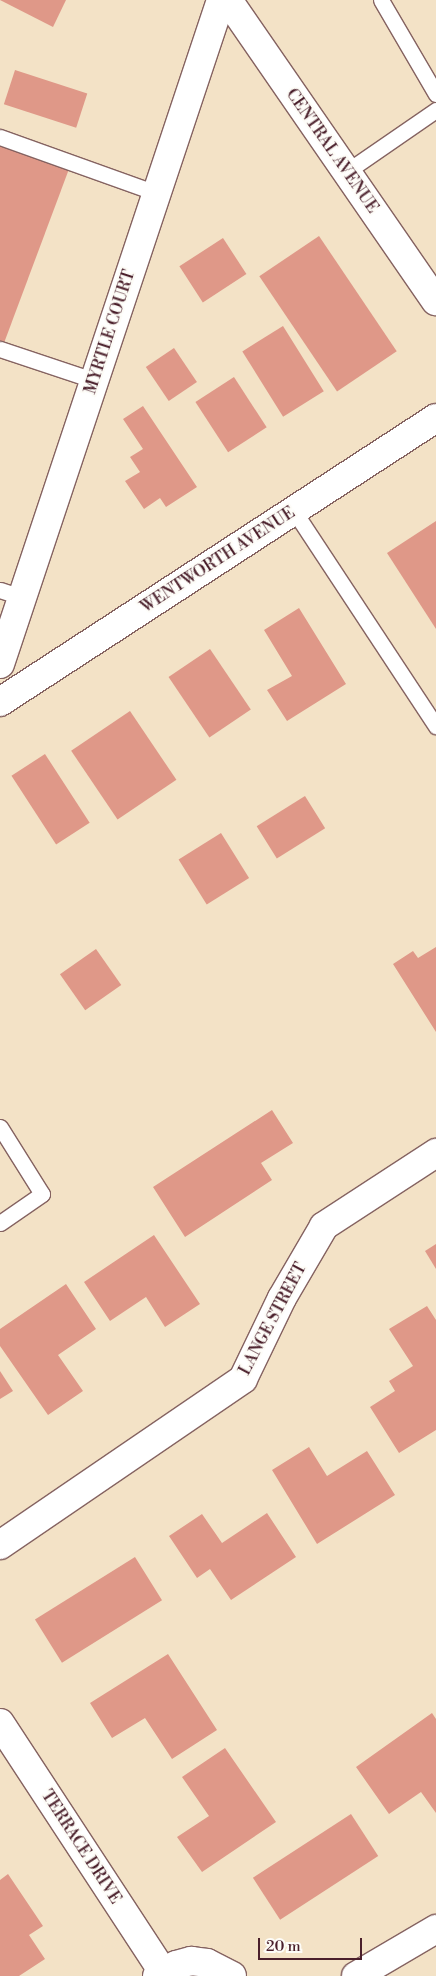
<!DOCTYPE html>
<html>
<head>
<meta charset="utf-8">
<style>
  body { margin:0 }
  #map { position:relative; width:436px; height:1976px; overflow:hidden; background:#f3e2c6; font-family:"Libre Bodoni",serif }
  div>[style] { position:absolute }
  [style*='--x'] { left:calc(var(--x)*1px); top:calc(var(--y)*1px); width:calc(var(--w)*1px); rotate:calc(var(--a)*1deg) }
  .building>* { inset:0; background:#df9888; transform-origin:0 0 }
  .roads { filter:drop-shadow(1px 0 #856361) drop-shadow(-1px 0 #856361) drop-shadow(0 1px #856361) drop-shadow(0 -1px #856361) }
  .service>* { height:15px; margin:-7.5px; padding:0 7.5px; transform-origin:7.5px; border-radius:7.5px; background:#fff }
  .minor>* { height:28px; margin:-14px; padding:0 14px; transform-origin:14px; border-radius:14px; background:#fff }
  .tertiary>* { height:28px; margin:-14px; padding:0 14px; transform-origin:14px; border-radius:14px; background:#fff }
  span { translate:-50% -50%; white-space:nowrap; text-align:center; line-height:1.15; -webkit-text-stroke:4px #fdfcf7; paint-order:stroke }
  .street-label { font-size:16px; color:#4a1f2b }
  .scale { position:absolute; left:258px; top:1938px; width:104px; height:22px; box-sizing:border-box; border:2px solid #4a1f2b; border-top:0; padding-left:6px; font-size:15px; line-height:18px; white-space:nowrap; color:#4a1f2b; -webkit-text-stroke:4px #fdfcf7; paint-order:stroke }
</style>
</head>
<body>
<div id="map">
  <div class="building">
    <i style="clip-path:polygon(0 0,66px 0,53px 27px)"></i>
    <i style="left:15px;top:70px;width:76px;height:36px;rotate:18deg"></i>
    <i style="clip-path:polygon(0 143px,69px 169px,4px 343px,0 341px)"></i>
    <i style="left:319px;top:236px;width:139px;height:72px;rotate:56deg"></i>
    <i style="left:223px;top:238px;width:43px;height:52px;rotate:57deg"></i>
    <i style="left:283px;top:326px;width:77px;height:48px;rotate:58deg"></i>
    <i style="left:174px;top:348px;width:41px;height:34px;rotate:56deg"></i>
    <i style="left:234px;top:377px;width:60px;height:46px;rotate:57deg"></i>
    <i style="clip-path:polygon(143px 406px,197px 487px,166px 507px,160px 498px,144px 509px,125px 481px,140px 472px,130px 457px,143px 449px,123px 419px)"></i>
    <i style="clip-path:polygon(436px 521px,436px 629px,387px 553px)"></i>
    <i style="clip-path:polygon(299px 608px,346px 684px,287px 721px,267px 690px,292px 676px,264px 630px)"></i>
    <i style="left:210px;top:649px;width:73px;height:50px;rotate:56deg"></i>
    <i style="left:130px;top:711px;width:83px;height:71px;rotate:56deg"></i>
    <i style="left:45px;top:754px;width:82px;height:40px;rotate:57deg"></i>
    <i style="left:305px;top:796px;width:38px;height:57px;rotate:58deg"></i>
    <i style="left:221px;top:833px;width:53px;height:50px;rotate:58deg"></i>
    <i style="clip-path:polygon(436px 947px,436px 1032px,393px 964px,413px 951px,418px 958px)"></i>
    <i style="left:96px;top:949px;width:44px;height:44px;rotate:55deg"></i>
    <i style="clip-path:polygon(272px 1110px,293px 1143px,261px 1163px,272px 1180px,185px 1237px,153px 1187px)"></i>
    <i style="clip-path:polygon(154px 1235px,200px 1304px,165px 1327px,146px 1297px,110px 1321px,84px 1282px)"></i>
    <i style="clip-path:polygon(436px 1244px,436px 1269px,425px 1251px)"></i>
    <i style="clip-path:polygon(66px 1284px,96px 1329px,58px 1355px,83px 1391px,48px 1415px,0 1346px,0 1329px)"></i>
    <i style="clip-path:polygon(427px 1306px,436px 1320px,436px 1430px,399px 1453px,370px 1407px,395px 1391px,389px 1381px,413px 1366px,389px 1329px)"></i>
    <i style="clip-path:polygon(0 1371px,13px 1391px,0 1399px)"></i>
    <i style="clip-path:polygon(309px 1447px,327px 1476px,367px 1451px,395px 1495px,317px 1544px,272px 1470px)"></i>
    <i style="clip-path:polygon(267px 1513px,296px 1557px,231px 1600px,210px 1569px,197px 1578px,169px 1536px,202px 1514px,222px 1543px)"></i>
    <i style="left:135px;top:1557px;width:51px;height:118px;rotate:58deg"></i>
    <i style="clip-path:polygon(168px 1654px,217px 1730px,172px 1759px,145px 1718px,112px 1738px,90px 1703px)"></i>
    <i style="clip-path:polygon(432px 1713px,436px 1719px,436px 1813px,421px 1792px,389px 1814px,356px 1767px)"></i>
    <i style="clip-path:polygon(225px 1748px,276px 1822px,202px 1872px,177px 1837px,209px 1816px,182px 1777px)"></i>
    <i style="left:351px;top:1814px;width:50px;height:117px;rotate:57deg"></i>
    <i style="clip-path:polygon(8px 1874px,43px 1926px,29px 1935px,45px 1959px,19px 1976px,0 1976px,0 1880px)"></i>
  </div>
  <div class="roads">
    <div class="service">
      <i style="--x:381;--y:0;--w:109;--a:59.7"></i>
      <i style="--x:0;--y:137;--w:166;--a:19.7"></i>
      <i style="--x:346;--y:172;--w:109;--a:-34.6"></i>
      <i style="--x:0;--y:349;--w:98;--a:18.4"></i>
      <i style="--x:294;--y:511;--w:258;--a:56.6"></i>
      <i style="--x:0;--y:590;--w:22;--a:18"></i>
      <i style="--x:0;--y:1127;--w:79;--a:57.9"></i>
      <i style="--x:42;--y:1194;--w:51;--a:145.4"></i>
    </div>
    <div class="minor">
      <i style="--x:228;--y:0;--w:366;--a:55.4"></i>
      <i style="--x:0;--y:664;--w:700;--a:-71.59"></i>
      <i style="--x:0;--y:1545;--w:294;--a:-34.3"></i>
      <i style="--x:243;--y:1379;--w:90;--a:-64.3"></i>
      <i style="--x:282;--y:1298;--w:83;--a:-59.7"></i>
      <i style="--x:324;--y:1226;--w:134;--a:-33.1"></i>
      <i style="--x:0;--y:1723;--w:296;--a:56.8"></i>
      <i style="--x:157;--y:1976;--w:22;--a:-30"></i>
      <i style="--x:176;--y:1965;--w:16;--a:-15"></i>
      <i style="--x:191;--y:1961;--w:16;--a:7"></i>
      <i style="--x:207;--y:1963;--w:28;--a:27"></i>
      <i style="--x:356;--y:1976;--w:93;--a:-30.4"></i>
    </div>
    <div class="tertiary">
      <i style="--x:0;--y:702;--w:520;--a:-33.08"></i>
    </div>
  </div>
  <div class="street-label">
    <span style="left:332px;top:151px;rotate:55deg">CENTRAL AVENUE</span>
    <span style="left:110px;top:332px;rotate:-72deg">MYRTLE COURT</span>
    <span style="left:218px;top:560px;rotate:-33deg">WENTWORTH AVENUE</span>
    <span style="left:273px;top:1319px;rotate:-62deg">LANGE STREET</span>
    <span style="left:81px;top:1847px;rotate:57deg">TERRACE DRIVE</span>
  </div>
  <div class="scale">20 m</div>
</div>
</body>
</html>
